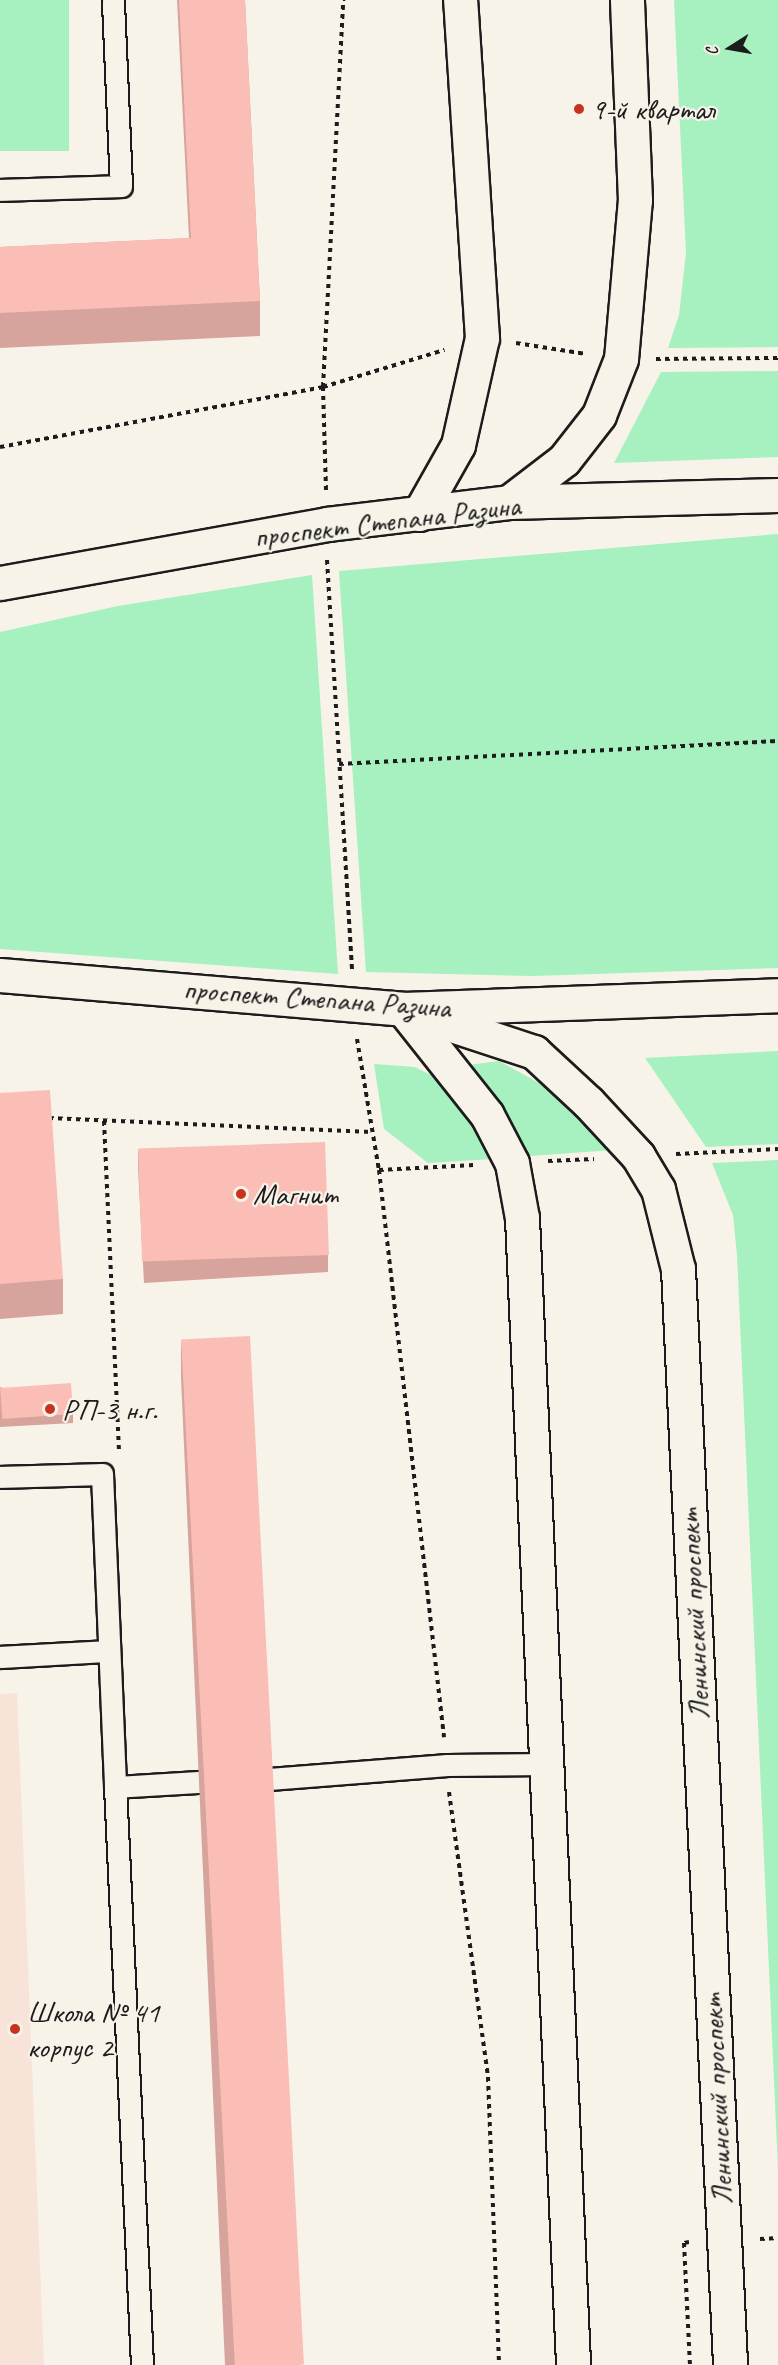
<!DOCTYPE html>
<html>
<head>
<meta charset="utf-8">
<style>
  body { margin:0 }
  #map { position:relative; width:778px; height:2365px; overflow:hidden; background:#f7f3e8; font-family:Caveat,sans-serif }
  div>[style] { position:absolute }
  [style*='--x'] { left:calc(var(--x)*1px); top:calc(var(--y)*1px); width:calc(var(--w)*1px); rotate:calc(var(--a)*1deg) }
  .built>* { inset:0; background:#f8e3d9 }
  .green>* { inset:0; background:#a7f0bf; transform-origin:0 0 }
  .path>* { height:4px; margin-top:-2px; transform-origin:0; background:repeating-linear-gradient(90deg,#1c1c1c 0 4.5px,transparent 0 9px) }
  .roads { filter:drop-shadow(2px 0 #1c1c1c) drop-shadow(-2px 0 #1c1c1c) drop-shadow(0 2px #1c1c1c) drop-shadow(0 -2px #1c1c1c) }
  .service>* { height:21px; margin:-10.5px; padding:0 10.5px; transform-origin:10.5px; border-radius:10.5px; background:#f7f3e8 }
  .minor>* { height:33px; margin:-16.5px; padding:0 16.5px; transform-origin:16.5px; border-radius:16.5px; background:#f7f3e8 }
  .secondary>* { height:33px; margin:-16.5px; padding:0 16.5px; transform-origin:16.5px; border-radius:16.5px; background:#f7f3e8 }
  .wall>* { inset:0; background:#d7a39d }
  .building>* { inset:0; background:#fabeb7; transform-origin:0 0 }
  .dots>* { width:16px; height:16px; translate:-50% -50%; box-sizing:border-box; border:3px solid #f7f3e8; border-radius:50% }
  span { translate:-50% -50%; white-space:nowrap; text-align:center; line-height:1.15; -webkit-text-stroke:4.5px #f7f3e8; paint-order:stroke }
  .poi-label { font-size:30px; color:#1c1c1c }
  .left { translate:0 -50%; text-align:left }
  .street-label { font-size:30px; color:#1c1c1c }
  .north { position:absolute; left:700px; top:18px; width:60px; height:60px; -webkit-text-stroke:4px #f7f3e8; paint-order:stroke; rotate:259deg; font-size:16px; font-weight:700; line-height:24px; text-align:center; color:#1c1c1c }
  .north::after { content:''; display:block; margin:auto; width:21px; height:27px; background:#1c1c1c; clip-path:polygon(50% 0,100% 100%,50% 72%,0 100%) }
</style>
</head>
<body>
<div id="map">
  <div class="built">
    <i style="clip-path:polygon(17px 1693px,44px 2365px,0 2365px,0 1694px)"></i>
  </div>
  <div class="green">
    <i style="left:0;top:0;width:69px;height:151px"></i>
    <i style="clip-path:polygon(674px 0,778px 0,778px 347px,668px 348px,679px 315px,686px 253px)"></i>
    <i style="clip-path:polygon(778px 371px,778px 457px,614px 463px,661px 372px)"></i>
    <i style="clip-path:polygon(778px 534px,778px 968px,533px 976px,366px 972px,339px 571px)"></i>
    <i style="clip-path:polygon(312px 575px,338px 974px,0 949px,0 632px,118px 606px)"></i>
    <i style="clip-path:polygon(778px 1051px,778px 1144px,706px 1147px,645px 1058px)"></i>
    <i style="clip-path:polygon(499px 1061px,559px 1094px,613px 1150px,530px 1156px,491px 1095px,461px 1066px)"></i>
    <i style="clip-path:polygon(374px 1064px,415px 1067px,450px 1085px,493px 1159px,428px 1163px,384px 1129px)"></i>
    <i style="clip-path:polygon(778px 1160px,778px 2170px,737px 1255px,733px 1215px,712px 1163px)"></i>
  </div>
  <div class="path">
    <i style="--x:516;--y:343;--w:71;--a:8.9"></i>
    <i style="--x:656;--y:359;--w:122;--a:-0.5"></i>
    <i style="--x:0;--y:447;--w:329;--a:-10.5"></i>
    <i style="--x:323;--y:387;--w:388;--a:-87"></i>
    <i style="--x:326;--y:490;--w:103;--a:-91.7"></i>
    <i style="--x:323;--y:387;--w:127;--a:-17"></i>
    <i style="--x:327;--y:560;--w:410;--a:86.5"></i>
    <i style="--x:339;--y:764;--w:440;--a:-3"></i>
    <i style="--x:357;--y:1039;--w:133;--a:80.5"></i>
    <i style="--x:379;--y:1170;--w:571;--a:83.46"></i>
    <i style="--x:49;--y:1118;--w:323;--a:2.5"></i>
    <i style="--x:104;--y:1121;--w:329;--a:87.4"></i>
    <i style="--x:676;--y:1154;--w:102;--a:-2.8"></i>
    <i style="--x:548;--y:1161;--w:46;--a:-2.5"></i>
    <i style="--x:379;--y:1170;--w:95;--a:-3"></i>
    <i style="--x:449;--y:1792;--w:288;--a:82.2"></i>
    <i style="--x:488;--y:2077;--w:288;--a:87.8"></i>
    <i style="--x:760;--y:2239;--w:18;--a:-3"></i>
    <i style="--x:689;--y:2242;--w:5;--a:169"></i>
    <i style="--x:684;--y:2243;--w:122;--a:87.2"></i>
  </div>
  <div class="roads">
    <div class="service">
      <i style="--x:0;--y:190;--w:121;--a:-1.9"></i>
      <i style="--x:121;--y:186;--w:186;--a:-92.5"></i>
      <i style="--x:0;--y:1477;--w:102;--a:-1.7"></i>
      <i style="--x:102;--y:1474;--w:313;--a:87.6"></i>
      <i style="--x:0;--y:1657;--w:108;--a:-3.2"></i>
      <i style="--x:269;--y:1779;--w:179;--a:-4.5"></i>
      <i style="--x:447;--y:1765;--w:101;--a:-0.6"></i>
      <i style="--x:142;--y:2365;--w:579;--a:-92.67"></i>
      <i style="--x:115;--y:1787;--w:85;--a:-3.4"></i>
    </div>
    <div class="minor">
      <i style="--x:419;--y:514;--w:79;--a:-60.5"></i>
      <i style="--x:458;--y:445;--w:110;--a:-77.4"></i>
      <i style="--x:482;--y:338;--w:339;--a:-93.7"></i>
      <i style="--x:403;--y:1009;--w:135;--a:51.6"></i>
      <i style="--x:487;--y:1115;--w:54;--a:62.5"></i>
      <i style="--x:512;--y:1163;--w:56;--a:79.7"></i>
      <i style="--x:522;--y:1218;--w:1148;--a:87.45"></i>
    </div>
    <div class="secondary">
      <i style="--x:509;--y:502;--w:69;--a:-37.4"></i>
      <i style="--x:564;--y:460;--w:57;--a:-52.1"></i>
      <i style="--x:599;--y:415;--w:60;--a:-68.6"></i>
      <i style="--x:621;--y:359;--w:160;--a:-85"></i>
      <i style="--x:635;--y:200;--w:200;--a:-92.3"></i>
      <i style="--x:0;--y:583;--w:332;--a:-10.2"></i>
      <i style="--x:327;--y:524;--w:183;--a:-6.9"></i>
      <i style="--x:509;--y:502;--w:269;--a:-1.5"></i>
      <i style="--x:0;--y:975;--w:404;--a:4.8"></i>
      <i style="--x:403;--y:1009;--w:375;--a:-2.1"></i>
      <i style="--x:403;--y:1009;--w:138;--a:18.2"></i>
      <i style="--x:534;--y:1052;--w:74;--a:42.8"></i>
      <i style="--x:588;--y:1102;--w:74;--a:47.2"></i>
      <i style="--x:638;--y:1156;--w:39;--a:59"></i>
      <i style="--x:658;--y:1189;--w:82;--a:76"></i>
      <i style="--x:678;--y:1269;--w:1097;--a:87.28"></i>
    </div>
  </div>
  <div class="wall">
    <i style="clip-path:polygon(177px 0,245px 0,260px 301px,260px 336px,0 348px,0 247px,189px 238px)"></i>
    <i style="clip-path:polygon(0 1093px,63px 1279px,63px 1314px,0 1319px)"></i>
    <i style="clip-path:polygon(138px 1151px,328px 1255px,328px 1272px,144px 1283px,138px 1168px)"></i>
    <i style="clip-path:polygon(181px 1339px,299px 2365px,225px 2365px,181px 1378px)"></i>
    <i style="clip-path:polygon(0 1387px,73px 1414px,73px 1423px,0 1427px)"></i>
  </div>
  <div class="building">
    <i style="clip-path:polygon(179px 0,245px 0,260px 301px,0 313px,0 247px,191px 238px)"></i>
    <i style="clip-path:polygon(50px 1090px,63px 1279px,0 1284px,0 1093px)"></i>
    <i style="left:325px;top:1142px;width:113px;height:187px;rotate:88deg"></i>
    <i style="left:250px;top:1336px;width:1030px;height:69px;rotate:87deg"></i>
    <i style="left:71px;top:1383px;width:31px;height:71px;rotate:86deg"></i>
  </div>
  <div class="dots">
    <i style="left:579px;top:109px;background:#c8321e"></i>
    <i style="left:241px;top:1194px;background:#c8321e"></i>
    <i style="left:50px;top:1409px;background:#c8321e"></i>
    <i style="left:15px;top:2029px;background:#c8321e"></i>
  </div>
  <div class="poi-label">
    <span class="left" style="left:591px;top:109px">9-й квартал</span>
    <span class="left" style="left:253px;top:1194px">Магнит</span>
    <span class="left" style="left:62px;top:1409px">РП-3 н.г.</span>
    <span class="left" style="left:27px;top:2029px">Школа № 41<br>корпус 2</span>
  </div>
  <div class="street-label">
    <span style="left:387px;top:521px;rotate:-7deg">проспект Степана Разина</span>
    <span style="left:317px;top:998px;rotate:4deg">проспект Степана Разина</span>
    <span style="left:694px;top:1614px;rotate:-93deg">Ленинский проспект</span>
    <span style="left:717px;top:2099px;rotate:-93deg">Ленинский проспект</span>
  </div>
  <div class="north">С</div>
</div>
</body>
</html>
